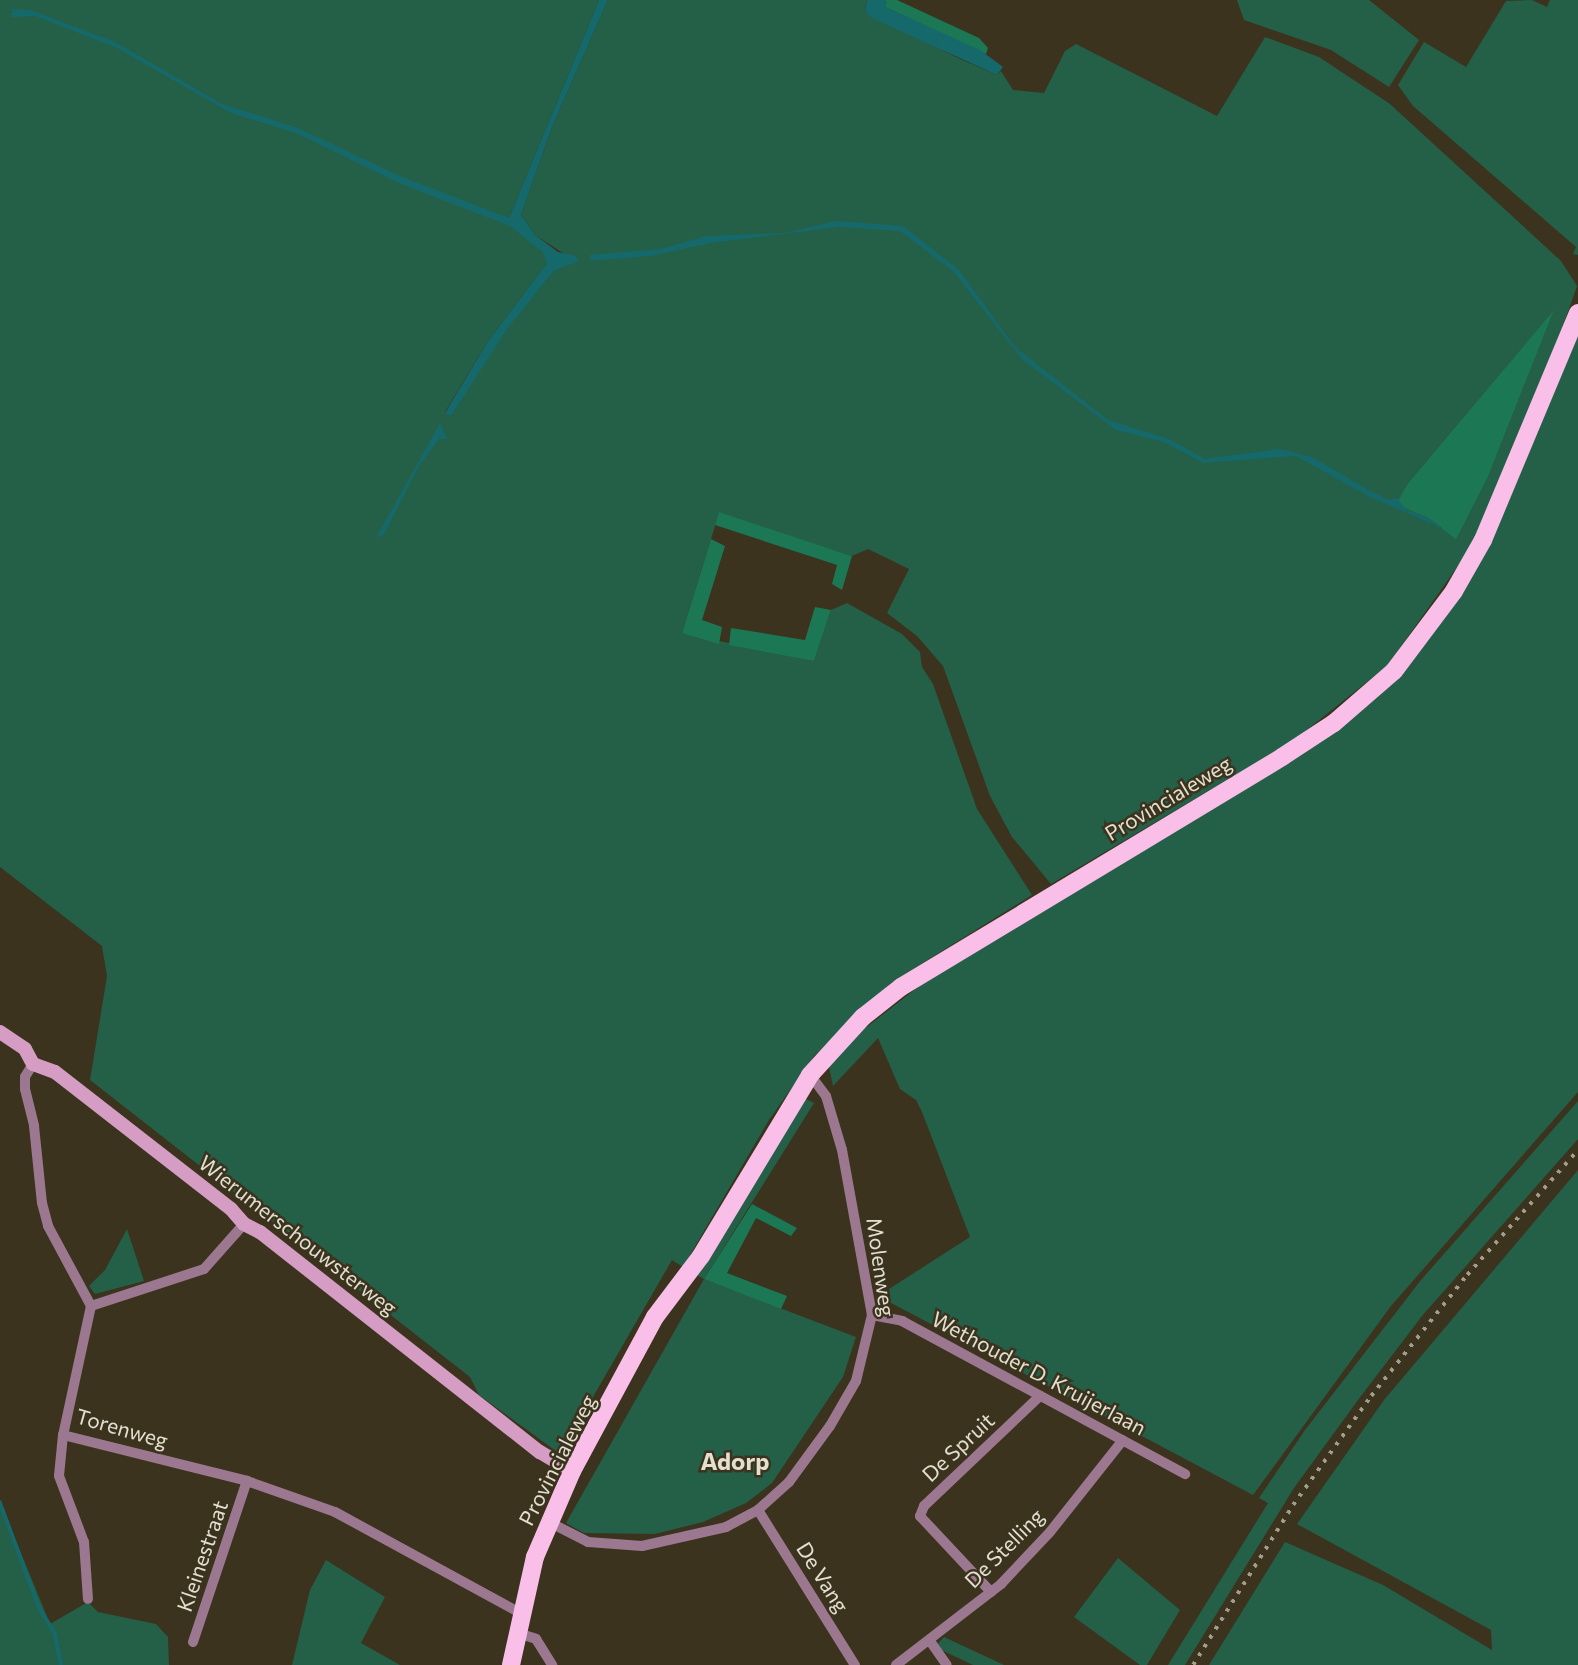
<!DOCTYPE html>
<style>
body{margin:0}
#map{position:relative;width:1578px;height:1665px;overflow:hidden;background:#3b331d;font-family:Commissioner,sans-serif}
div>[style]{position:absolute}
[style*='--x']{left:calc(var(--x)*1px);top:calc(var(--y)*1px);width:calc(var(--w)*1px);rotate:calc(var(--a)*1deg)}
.green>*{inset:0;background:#245f47}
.forest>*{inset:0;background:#1c7755}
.water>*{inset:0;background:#16696b}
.stream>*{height:3.5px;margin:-1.75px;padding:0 1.75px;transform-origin:1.75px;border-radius:1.75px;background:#16696b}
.street>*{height:10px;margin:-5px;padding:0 5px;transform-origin:5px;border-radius:5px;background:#9b7890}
.secondary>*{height:14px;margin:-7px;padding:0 7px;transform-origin:7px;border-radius:7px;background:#d59dc4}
.primary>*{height:18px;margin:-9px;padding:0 9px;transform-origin:9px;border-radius:9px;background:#fabfe8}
.rail>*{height:3.5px;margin-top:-1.75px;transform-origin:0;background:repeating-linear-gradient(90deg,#a39d8c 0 3.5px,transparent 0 10.5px)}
span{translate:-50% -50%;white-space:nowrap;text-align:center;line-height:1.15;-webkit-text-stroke:5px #3b331d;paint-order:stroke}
.street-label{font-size:21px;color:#e3dfd1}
.quarter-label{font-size:24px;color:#e3dfd1;font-weight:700}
</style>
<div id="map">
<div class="green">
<i style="clip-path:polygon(evenodd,0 0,599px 0,509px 218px,511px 226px,547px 256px,547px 263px,488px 341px,445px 412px,451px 416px,493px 345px,554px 271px,577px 262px,535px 235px,521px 215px,552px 127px,608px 0,867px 0,865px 11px,958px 58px,997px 75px,1001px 71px,1013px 90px,1044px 93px,1065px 51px,1076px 44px,1217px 116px,1265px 37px,1319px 57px,1390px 104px,1561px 261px,1577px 286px,1544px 380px,1475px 542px,1387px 666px,1294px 740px,1051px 884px,1012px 837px,990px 796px,943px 666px,917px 636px,887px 613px,909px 569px,868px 549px,852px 556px,719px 513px,682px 633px,814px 661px,831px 610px,847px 603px,902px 634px,920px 652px,922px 667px,933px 684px,977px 809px,1032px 895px,892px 982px,814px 1056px,769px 1120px,683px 1267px,672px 1260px,560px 1454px,479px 1395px,470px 1377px,90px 1080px,107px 976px,102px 946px,0 867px,0 0,1553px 312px,1488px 477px,1456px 540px,1430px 519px,1397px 503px,1408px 483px,1553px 312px)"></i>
<i style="clip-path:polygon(1237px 0,1369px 0,1419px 40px,1389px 87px,1331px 50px,1244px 20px)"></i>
<i style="clip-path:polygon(1532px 0,1547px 7px,1550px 0,1578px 0,1578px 255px,1573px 254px,1576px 247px,1413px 106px,1398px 85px,1424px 42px,1466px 67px,1506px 1px)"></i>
<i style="clip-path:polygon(1578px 332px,1578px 1092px,1391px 1306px,1253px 1495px,878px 1296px,970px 1237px,922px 1112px,916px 1100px,900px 1089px,878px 1038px,833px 1086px,829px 1067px,854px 1037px,927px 980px,1334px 730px,1394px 682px,1452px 607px,1528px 454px)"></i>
<i style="clip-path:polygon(802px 1097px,814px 1103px,704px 1279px,856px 1337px,843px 1377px,772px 1483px,746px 1503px,703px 1522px,655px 1534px,584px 1533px,566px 1523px,704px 1279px,697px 1275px)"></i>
<i style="clip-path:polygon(1578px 1101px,1578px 1139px,1422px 1316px,1358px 1400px,1294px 1488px,1185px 1665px,1168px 1665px,1268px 1503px,1259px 1498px,1305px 1430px,1421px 1280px)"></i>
<i style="clip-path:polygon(1578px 1170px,1578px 1665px,1209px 1665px,1285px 1542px,1383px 1585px,1492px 1650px,1491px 1630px,1297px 1524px,1384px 1400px)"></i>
<i style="clip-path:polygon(127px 1229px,144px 1281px,95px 1294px,89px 1286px,105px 1270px)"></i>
<i style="clip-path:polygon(0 1502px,50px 1624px,88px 1602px,98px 1612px,156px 1624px,168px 1637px,169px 1665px,0 1665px)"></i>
<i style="clip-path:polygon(1118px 1558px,1180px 1610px,1147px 1665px,1140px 1665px,1074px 1617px)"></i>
<i style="clip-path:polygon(326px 1560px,385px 1597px,361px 1643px,400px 1665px,292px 1665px,310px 1590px)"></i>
<i style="clip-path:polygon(944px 1637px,1004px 1665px,973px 1665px,935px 1647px)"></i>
</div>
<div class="forest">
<i style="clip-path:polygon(886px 0,897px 0,979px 38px,988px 48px,986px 54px,885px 7px)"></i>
<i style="clip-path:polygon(1554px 310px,1488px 477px,1456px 540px,1430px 519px,1396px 504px,1408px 483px)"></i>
<i style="clip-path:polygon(719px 512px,852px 556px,842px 590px,832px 584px,837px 565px,715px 525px)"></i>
<i style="clip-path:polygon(711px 539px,725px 546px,702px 620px,722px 627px,719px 644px,682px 633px)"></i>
<i style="clip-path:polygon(815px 607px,831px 610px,814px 661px,729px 645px,731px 628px,805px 640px)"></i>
<i style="clip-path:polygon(752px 1204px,797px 1228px,791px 1236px,756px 1218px,727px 1273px,787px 1296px,781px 1309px,704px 1279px)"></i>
</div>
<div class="water">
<i style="clip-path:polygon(599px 0,608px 0,552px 127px,521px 215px,535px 235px,558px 252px,576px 256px,578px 262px,554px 271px,507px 329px,451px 416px,445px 413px,488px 341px,547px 263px,543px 253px,510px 226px,401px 184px,296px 133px,231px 113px,117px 48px,35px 16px,11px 17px,13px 11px,9px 9px,30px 10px,115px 42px,222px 104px,298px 128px,400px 176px,509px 218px)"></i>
<i style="clip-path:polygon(867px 0,886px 0,885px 7px,980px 50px,1003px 67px,997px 75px,872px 18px,865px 11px)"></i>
<i style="clip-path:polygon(836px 221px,903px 226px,959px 270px,1015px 347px,1108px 420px,1169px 439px,1205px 459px,1280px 449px,1312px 457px,1368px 490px,1389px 500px,1397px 498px,1407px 510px,1430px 519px,1453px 539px,1435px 525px,1370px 497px,1296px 456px,1203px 463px,1164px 442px,1116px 430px,1022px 359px,954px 272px,900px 231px,839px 227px,710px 243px,650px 256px,591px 261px,589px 255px,661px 249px,706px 236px,784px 233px)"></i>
<i style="clip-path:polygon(440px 423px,447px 439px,439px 439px,419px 466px,384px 534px,376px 538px)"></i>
</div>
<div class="stream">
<i style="--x:0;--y:1502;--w:114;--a:69.5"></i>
<i style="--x:40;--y:1609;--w:28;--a:58"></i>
<i style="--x:55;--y:1633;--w:33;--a:79"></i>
</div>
<div class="street">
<i style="--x:33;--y:1064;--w:15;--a:122"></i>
<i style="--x:25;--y:1077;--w:12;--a:90"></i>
<i style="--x:25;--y:1089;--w:38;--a:76"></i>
<i style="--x:34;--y:1126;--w:77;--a:84.1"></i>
<i style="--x:42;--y:1203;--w:24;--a:75"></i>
<i style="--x:48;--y:1226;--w:91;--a:61.7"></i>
<i style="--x:91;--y:1306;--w:132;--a:102.2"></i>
<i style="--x:63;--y:1435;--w:190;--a:14"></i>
<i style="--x:247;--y:1481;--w:93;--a:19.4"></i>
<i style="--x:335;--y:1512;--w:213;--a:28.6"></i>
<i style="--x:91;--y:1306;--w:119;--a:-18.1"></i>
<i style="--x:204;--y:1269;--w:60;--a:-48.4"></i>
<i style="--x:872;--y:1315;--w:31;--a:11"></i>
<i style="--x:902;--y:1321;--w:322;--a:28.4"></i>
<i style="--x:63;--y:1435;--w:41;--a:95.6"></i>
<i style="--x:59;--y:1476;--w:71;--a:69.3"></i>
<i style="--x:84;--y:1542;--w:57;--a:86"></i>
<i style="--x:758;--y:1510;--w:183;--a:58"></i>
<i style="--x:549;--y:1522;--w:44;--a:27.1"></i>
<i style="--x:588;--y:1542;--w:54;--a:4.2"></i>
<i style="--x:642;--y:1546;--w:86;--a:-12.7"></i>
<i style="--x:726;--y:1527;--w:36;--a:-28"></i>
<i style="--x:758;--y:1510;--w:42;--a:-42.1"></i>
<i style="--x:789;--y:1482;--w:69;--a:-53.8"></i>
<i style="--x:830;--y:1426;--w:52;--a:-60"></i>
<i style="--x:856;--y:1381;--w:68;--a:-76.4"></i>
<i style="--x:872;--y:1315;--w:168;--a:-100.3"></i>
<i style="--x:842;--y:1150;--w:56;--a:-106.5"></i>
<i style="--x:826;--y:1096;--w:26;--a:-127"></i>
<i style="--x:991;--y:1592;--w:104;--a:-133.1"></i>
<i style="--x:920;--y:1516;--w:11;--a:-68"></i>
<i style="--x:924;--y:1506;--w:160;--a:-43.5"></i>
<i style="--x:518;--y:1633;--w:19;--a:18"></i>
<i style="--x:536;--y:1639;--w:31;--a:58"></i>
<i style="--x:930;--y:1641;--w:29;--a:55"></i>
<i style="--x:193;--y:1642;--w:170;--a:-71.5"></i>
<i style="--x:896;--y:1665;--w:133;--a:-37.6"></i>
<i style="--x:1001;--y:1584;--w:71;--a:-46.7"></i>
<i style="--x:1050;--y:1532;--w:117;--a:-51.6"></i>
</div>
<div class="secondary">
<i style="--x:0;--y:1032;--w:30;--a:34"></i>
<i style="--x:25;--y:1049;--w:17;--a:62"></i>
<i style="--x:33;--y:1064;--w:23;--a:20"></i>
<i style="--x:55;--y:1072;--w:223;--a:37.9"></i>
<i style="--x:231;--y:1209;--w:20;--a:49"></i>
<i style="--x:244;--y:1224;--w:18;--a:27"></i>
<i style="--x:260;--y:1232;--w:356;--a:38.2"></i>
<i style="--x:540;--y:1452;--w:37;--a:31"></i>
</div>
<div class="primary">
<i style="--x:511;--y:1665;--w:111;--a:-77.5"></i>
<i style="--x:535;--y:1557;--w:94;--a:-66.7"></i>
<i style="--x:572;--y:1471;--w:175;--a:-61.7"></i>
<i style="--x:655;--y:1317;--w:76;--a:-53"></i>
<i style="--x:701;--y:1256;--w:211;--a:-58.9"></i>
<i style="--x:810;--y:1075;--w:79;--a:-47.6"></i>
<i style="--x:863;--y:1017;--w:48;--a:-38.3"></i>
<i style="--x:901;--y:987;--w:445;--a:-31.1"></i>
<i style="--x:1282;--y:757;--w:62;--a:-33.2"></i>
<i style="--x:1334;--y:723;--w:79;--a:-40.9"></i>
<i style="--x:1394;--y:671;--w:100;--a:-53.1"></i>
<i style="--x:1454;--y:591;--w:59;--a:-60.4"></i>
<i style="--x:1483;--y:540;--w:246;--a:-67.3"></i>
</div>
<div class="rail">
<i style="--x:1193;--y:1665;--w:189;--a:-58"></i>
<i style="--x:1293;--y:1505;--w:134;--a:-54.4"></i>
<i style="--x:1371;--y:1396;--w:154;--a:-51.6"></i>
<i style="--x:1467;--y:1275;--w:167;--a:-48.4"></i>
</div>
<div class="street-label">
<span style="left:1168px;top:798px;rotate:-31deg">Provincialeweg</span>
<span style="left:298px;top:1235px;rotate:38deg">Wierumerschouwsterweg</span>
<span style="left:881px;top:1267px;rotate:82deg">Molenweg</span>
<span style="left:1039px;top:1373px;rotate:28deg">Wethouder D. Kruijerlaan</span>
<span style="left:122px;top:1428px;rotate:16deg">Torenweg</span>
<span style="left:958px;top:1447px;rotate:-43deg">De Spruit</span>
<span style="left:557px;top:1460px;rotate:-63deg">Provincialeweg</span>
<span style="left:1004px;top:1548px;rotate:-45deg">De Stelling</span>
<span style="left:202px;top:1556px;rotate:-71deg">Kleinestraat</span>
<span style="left:823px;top:1577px;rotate:58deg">De Vang</span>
</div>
<div class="quarter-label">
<span style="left:735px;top:1461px">Adorp</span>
</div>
</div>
